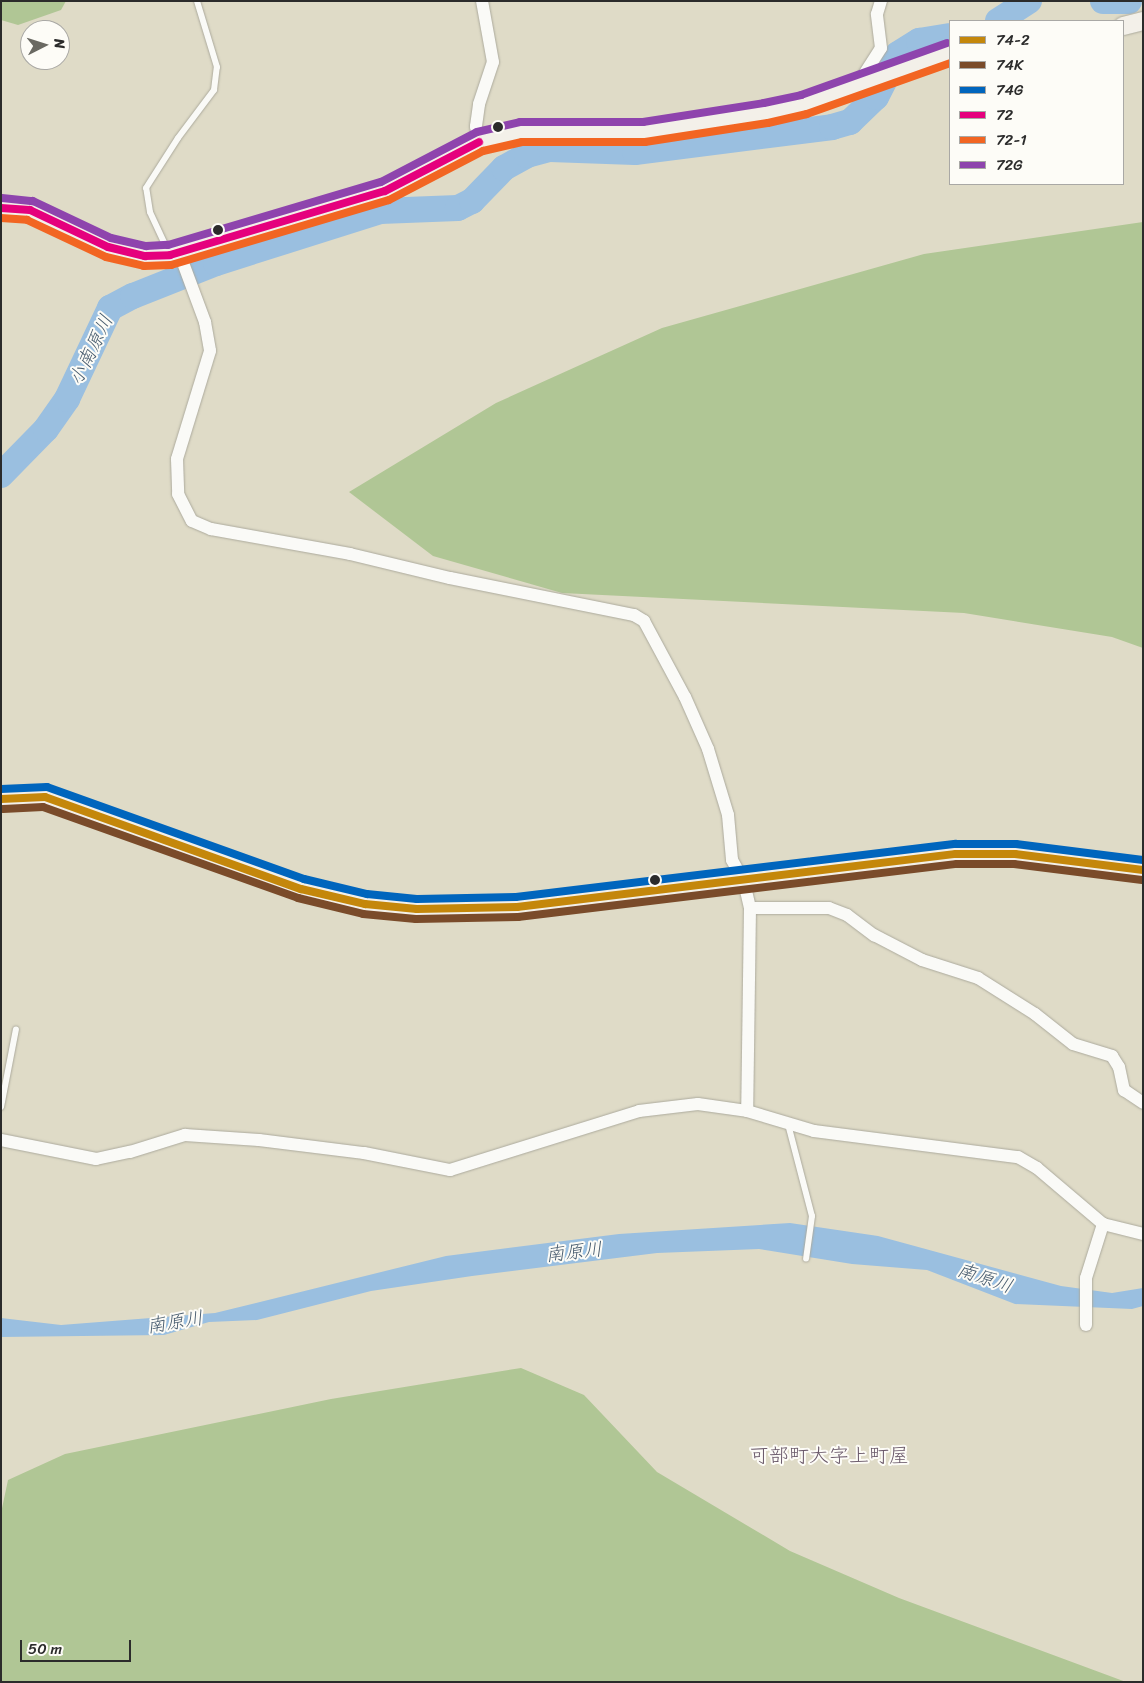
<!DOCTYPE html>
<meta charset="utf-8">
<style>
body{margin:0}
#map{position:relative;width:1144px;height:1683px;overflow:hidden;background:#dfdbc7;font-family:Sriracha,"Klee One",sans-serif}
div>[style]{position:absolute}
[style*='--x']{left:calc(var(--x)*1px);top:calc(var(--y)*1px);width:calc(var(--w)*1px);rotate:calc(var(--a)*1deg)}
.forest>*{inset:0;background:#b0c695}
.water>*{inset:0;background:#9abfe0}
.river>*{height:26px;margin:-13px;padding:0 13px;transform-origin:13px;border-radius:13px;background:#9abfe0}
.roads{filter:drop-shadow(0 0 1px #acaa9d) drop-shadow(0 0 1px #acaa9d)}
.lane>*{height:6px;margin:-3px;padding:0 3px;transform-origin:3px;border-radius:3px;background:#fafaf7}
.street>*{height:12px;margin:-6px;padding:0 6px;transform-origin:6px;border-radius:6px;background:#fafaf7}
.secondary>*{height:18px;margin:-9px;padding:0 9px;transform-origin:9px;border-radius:9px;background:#f3f0e9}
.bus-1>*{height:8px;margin:-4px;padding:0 4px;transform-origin:4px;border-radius:4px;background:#c4870b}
.bus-2>*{height:8px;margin:-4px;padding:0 4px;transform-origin:4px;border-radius:4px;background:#7a4b2a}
.bus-3>*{height:8px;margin:-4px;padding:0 4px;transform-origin:4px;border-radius:4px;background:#0065bd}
.bus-4>*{height:8px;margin:-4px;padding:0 4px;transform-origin:4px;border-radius:4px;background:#e5007d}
.bus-5>*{height:8px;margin:-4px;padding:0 4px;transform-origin:4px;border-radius:4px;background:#f26522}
.bus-6>*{height:8px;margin:-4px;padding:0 4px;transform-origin:4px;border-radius:4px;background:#8e44ad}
.dots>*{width:14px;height:14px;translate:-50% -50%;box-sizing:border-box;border:2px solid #fdfcf7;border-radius:50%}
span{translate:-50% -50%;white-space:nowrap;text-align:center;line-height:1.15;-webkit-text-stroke:4px #fdfcf7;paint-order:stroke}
.water-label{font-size:19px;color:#475b6e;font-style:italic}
.quarter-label{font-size:20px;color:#6a596a}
.frame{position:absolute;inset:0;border:2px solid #2b2b2b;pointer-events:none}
.legend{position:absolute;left:949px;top:20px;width:175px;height:165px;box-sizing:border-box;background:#fdfcf7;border:1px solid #a9a8a5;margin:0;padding:6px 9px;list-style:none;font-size:15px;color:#2b2b2b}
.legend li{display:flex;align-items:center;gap:10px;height:25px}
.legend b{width:25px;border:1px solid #a9a8a5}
.north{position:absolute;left:20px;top:20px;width:50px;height:50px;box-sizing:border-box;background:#fdfcf7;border:1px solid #a9a8a5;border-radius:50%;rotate:85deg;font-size:14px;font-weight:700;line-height:20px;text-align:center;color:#2b2b2b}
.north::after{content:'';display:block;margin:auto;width:18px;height:22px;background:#6a6962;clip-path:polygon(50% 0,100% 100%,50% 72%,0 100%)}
.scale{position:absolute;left:20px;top:1640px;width:111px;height:22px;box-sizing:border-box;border:2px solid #2b2b2b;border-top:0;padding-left:6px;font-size:15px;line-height:18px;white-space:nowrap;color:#2b2b2b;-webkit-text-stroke:4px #fdfcf7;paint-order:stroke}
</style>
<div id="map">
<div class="forest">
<i style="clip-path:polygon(1px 1px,66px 1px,61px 10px,18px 25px,1px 20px)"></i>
<i style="clip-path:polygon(1143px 222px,1143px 648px,1112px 637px,964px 613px,562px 593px,433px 556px,349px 492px,496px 403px,662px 328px,924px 254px)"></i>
<i style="clip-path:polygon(521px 1368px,584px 1395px,657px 1472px,790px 1551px,899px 1598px,1126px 1682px,1px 1682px,1px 1513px,8px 1480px,65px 1454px,331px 1399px)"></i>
</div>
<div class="water">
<i style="clip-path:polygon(790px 1223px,878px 1236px,1061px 1286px,1112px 1293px,1143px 1288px,1143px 1306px,1132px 1309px,1015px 1304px,927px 1270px,852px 1264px,759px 1249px,657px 1253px,472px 1276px,371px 1291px,257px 1320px,209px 1322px,164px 1335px,1px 1337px,1px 1318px,61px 1325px,215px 1313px,446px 1256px,619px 1234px)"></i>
</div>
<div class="river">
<i style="--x:1103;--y:1;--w:26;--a:0"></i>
<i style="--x:998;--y:21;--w:37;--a:-33"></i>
<i style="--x:1;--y:475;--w:64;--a:-45.6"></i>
<i style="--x:46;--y:429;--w:37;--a:-55"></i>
<i style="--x:67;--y:399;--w:101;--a:-64.7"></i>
<i style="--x:110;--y:308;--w:26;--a:-28"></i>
<i style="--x:133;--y:296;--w:89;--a:-21.7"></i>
<i style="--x:216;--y:263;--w:172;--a:-17.6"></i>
<i style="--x:380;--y:211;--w:78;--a:-2.2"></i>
<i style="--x:458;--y:208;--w:16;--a:-27"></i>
<i style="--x:472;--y:201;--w:46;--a:-45.9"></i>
<i style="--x:504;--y:168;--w:26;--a:-29"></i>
<i style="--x:527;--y:155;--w:24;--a:-15"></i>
<i style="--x:550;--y:149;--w:85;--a:2"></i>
<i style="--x:635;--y:152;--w:199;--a:-7.2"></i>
<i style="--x:832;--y:127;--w:19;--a:-16"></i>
<i style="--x:850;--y:122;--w:36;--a:-44"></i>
<i style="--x:876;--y:97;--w:48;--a:-62.9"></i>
<i style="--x:898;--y:54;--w:25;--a:-32"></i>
<i style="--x:919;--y:41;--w:31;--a:-9"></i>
</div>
<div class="roads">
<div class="lane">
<i style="--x:169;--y:253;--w:45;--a:-114.9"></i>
<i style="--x:150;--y:212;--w:24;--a:-99"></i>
<i style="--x:146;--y:188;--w:59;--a:-57.4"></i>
<i style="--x:178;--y:138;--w:60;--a:-53.1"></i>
<i style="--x:214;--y:90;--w:23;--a:-83"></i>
<i style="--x:217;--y:67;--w:69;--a:-106.9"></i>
<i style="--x:1;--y:1107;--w:79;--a:-79.1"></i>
<i style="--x:788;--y:1124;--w:95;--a:75.4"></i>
<i style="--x:812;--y:1216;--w:43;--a:97.9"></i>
</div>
<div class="street">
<i style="--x:856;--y:87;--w:46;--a:-57.3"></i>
<i style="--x:881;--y:48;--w:34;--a:-97"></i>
<i style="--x:877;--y:14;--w:14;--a:-73"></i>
<i style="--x:479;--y:142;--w:16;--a:-101"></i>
<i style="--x:476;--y:126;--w:22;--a:-82"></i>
<i style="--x:479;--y:104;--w:44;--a:-71.6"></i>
<i style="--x:493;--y:62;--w:62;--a:-100.2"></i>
<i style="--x:179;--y:252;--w:75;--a:69.6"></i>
<i style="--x:205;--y:322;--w:29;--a:80"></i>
<i style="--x:210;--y:351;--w:113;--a:107"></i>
<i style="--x:177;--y:459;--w:35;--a:88"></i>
<i style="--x:178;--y:494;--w:30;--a:63"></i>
<i style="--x:192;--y:521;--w:21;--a:23"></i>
<i style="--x:211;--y:529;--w:141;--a:10.2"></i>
<i style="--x:350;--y:554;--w:103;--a:13.5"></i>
<i style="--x:450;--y:578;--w:188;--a:11.4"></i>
<i style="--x:634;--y:615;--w:12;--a:31"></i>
<i style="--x:644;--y:621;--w:86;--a:61.7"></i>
<i style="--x:685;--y:697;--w:57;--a:66.1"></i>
<i style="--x:708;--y:749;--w:69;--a:73.1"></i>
<i style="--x:728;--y:815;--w:45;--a:84.9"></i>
<i style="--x:732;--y:860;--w:25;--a:61"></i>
<i style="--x:744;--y:882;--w:27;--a:77"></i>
<i style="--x:750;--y:908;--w:203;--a:90.8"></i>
<i style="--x:750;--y:908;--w:79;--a:0"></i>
<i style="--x:829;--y:908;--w:19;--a:21"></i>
<i style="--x:847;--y:915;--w:34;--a:37"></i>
<i style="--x:874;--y:935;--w:54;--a:27.5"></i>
<i style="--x:922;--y:960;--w:59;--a:17.8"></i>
<i style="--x:978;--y:978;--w:67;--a:32.3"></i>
<i style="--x:1035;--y:1014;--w:48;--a:38.3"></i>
<i style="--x:1073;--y:1044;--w:41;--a:17.1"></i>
<i style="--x:1112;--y:1056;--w:13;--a:58"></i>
<i style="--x:1119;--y:1067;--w:24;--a:78"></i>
<i style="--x:1124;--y:1090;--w:23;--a:34"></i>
<i style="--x:1;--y:1140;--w:97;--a:11.3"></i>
<i style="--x:96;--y:1159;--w:35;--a:-12"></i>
<i style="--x:130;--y:1152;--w:58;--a:-17.2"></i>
<i style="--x:185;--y:1135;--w:74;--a:3.9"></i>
<i style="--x:259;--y:1140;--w:106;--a:7.1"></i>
<i style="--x:364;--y:1153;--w:88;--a:11.2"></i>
<i style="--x:450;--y:1170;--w:198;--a:-17.3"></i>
<i style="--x:639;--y:1111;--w:59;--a:-6.8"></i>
<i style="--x:698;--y:1104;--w:49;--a:8.1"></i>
<i style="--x:747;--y:1111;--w:70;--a:16.6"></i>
<i style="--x:814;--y:1131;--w:206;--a:7.3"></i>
<i style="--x:1018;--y:1157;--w:22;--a:30"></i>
<i style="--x:1037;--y:1168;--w:87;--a:40.3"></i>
<i style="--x:1103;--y:1224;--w:41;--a:14"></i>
<i style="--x:1086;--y:1325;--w:47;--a:-90"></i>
<i style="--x:1086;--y:1278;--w:57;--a:-72.5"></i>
</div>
<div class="secondary">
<i style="--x:1123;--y:26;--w:21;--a:-14"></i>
<i style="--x:1;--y:208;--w:29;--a:4"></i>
<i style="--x:30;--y:210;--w:86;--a:25.4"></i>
<i style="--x:108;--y:247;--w:38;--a:14"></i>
<i style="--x:145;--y:256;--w:25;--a:-2"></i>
<i style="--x:170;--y:255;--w:224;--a:-16.6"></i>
<i style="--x:385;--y:191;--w:106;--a:-27.5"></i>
<i style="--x:479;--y:142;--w:43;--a:-13.4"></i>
<i style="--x:521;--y:132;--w:123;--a:0"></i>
<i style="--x:644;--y:132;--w:123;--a:-8.9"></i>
<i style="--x:766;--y:113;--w:39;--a:-12"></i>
<i style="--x:804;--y:105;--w:155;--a:-20"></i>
<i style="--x:1;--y:799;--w:14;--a:-12"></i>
<i style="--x:15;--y:796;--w:30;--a:2"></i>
<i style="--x:45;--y:797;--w:272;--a:19.8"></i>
<i style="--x:301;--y:889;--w:66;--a:13.2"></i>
<i style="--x:365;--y:904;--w:52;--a:5.5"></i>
<i style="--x:417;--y:909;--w:100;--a:-1.1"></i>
<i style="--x:517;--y:907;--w:442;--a:-6.9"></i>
<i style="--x:956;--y:854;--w:59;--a:0"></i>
<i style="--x:1015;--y:854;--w:129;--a:7.1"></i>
</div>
</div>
<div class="bus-1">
<i style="--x:1;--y:799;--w:44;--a:-2.6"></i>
<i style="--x:45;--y:797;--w:272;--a:19.8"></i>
<i style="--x:301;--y:889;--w:66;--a:13.2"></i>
<i style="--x:365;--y:904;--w:52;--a:5.5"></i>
<i style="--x:417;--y:909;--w:100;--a:-1.1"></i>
<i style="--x:517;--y:907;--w:442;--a:-6.9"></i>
<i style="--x:956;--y:854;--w:59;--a:0"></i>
<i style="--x:1015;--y:854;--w:129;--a:7.1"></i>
</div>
<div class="bus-2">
<i style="--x:3;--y:809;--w:40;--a:-2.9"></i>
<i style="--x:43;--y:807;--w:271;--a:19.6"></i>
<i style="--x:298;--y:898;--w:67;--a:13.8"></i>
<i style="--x:363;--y:914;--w:53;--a:5.4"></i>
<i style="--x:416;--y:919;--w:102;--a:-1.1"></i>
<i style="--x:518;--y:917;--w:442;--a:-6.9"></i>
<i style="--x:957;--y:864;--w:57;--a:0"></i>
<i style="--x:1014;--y:864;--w:129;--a:7.1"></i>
</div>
<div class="bus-3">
<i style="--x:1;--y:789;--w:46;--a:-2.5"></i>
<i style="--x:47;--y:787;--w:273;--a:19.7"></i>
<i style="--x:304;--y:879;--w:65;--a:13.4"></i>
<i style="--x:367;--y:894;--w:50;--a:5.7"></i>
<i style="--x:417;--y:899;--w:99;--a:-1.2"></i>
<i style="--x:516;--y:897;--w:443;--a:-6.9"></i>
<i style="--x:956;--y:844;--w:60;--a:0"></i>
<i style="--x:1016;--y:844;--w:128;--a:7.2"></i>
</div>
<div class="bus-4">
<i style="--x:1;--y:208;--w:29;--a:4"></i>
<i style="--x:30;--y:210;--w:86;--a:25.4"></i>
<i style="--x:108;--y:247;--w:38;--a:14"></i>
<i style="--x:145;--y:256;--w:25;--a:-2"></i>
<i style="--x:170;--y:255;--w:224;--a:-16.6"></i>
<i style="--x:385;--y:191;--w:106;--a:-27.5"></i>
</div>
<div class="bus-5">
<i style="--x:1;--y:218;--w:26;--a:4"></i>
<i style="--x:27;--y:220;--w:87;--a:25.1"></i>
<i style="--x:106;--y:257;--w:39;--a:13"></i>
<i style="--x:144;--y:266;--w:27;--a:-2"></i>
<i style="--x:171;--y:265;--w:227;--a:-16.6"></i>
<i style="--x:389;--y:200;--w:106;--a:-27.5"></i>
<i style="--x:483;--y:151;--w:40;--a:-13"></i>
<i style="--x:522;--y:142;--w:123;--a:0"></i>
<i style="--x:645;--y:142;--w:124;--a:-8.8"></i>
<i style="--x:768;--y:123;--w:40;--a:-13"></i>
<i style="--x:807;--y:114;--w:152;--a:-19.6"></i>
</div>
<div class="bus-6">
<i style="--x:2;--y:198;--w:31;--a:6"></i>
<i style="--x:33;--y:201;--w:86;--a:25.4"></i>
<i style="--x:111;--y:238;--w:36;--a:13"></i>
<i style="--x:146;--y:246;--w:22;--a:-3"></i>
<i style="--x:168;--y:245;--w:222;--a:-16.5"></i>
<i style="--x:381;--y:182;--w:108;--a:-27.5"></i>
<i style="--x:477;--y:132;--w:44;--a:-13.1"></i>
<i style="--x:520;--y:122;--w:123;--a:0"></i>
<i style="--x:643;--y:122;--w:122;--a:-8.9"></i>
<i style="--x:764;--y:103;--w:38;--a:-12"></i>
<i style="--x:801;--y:95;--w:155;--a:-19.6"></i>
</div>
<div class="dots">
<i style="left:498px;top:127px;background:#2b2b2b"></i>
<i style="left:218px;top:230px;background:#2b2b2b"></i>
<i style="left:655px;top:880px;background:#2b2b2b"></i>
</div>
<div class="water-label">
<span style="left:91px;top:350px;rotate:-64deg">小南原川</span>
<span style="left:574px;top:1252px;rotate:-6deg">南原川</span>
<span style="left:985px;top:1278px;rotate:19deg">南原川</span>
<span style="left:175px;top:1322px;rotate:-9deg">南原川</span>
</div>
<div class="quarter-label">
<span style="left:829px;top:1455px">可部町大字上町屋</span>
</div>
<div class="frame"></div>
<ul class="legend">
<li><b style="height:6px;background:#c4870b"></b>74-2</li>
<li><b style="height:6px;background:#7a4b2a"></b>74K</li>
<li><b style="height:6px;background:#0065bd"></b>74G</li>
<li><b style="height:6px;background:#e5007d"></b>72</li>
<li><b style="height:6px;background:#f26522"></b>72-1</li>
<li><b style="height:6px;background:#8e44ad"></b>72G</li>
</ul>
<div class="north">N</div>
<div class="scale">50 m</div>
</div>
